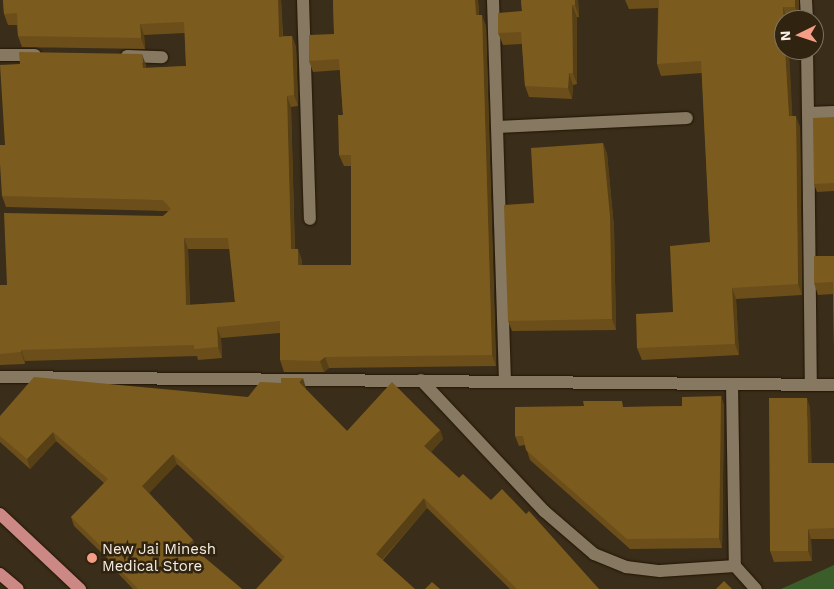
<!DOCTYPE html>
<style>
body{margin:0}
#map{position:relative;width:834px;height:589px;overflow:hidden;background:#3a2d19;font-family:"Work Sans",sans-serif}
div>[style]{position:absolute}
[style*='--x']{left:calc(var(--x)*1px);top:calc(var(--y)*1px);width:calc(var(--w)*1px);rotate:calc(var(--a)*1deg)}
.green>*{inset:0;background:#3a5d29}
.roads{filter:drop-shadow(0 0 1px #211503) drop-shadow(0 0 1px #211503)}
.minor>*{height:12px;margin:-6px;padding:0 6px;transform-origin:6px;border-radius:6px;background:#867861}
.major>*{height:12px;margin:-6px;padding:0 6px;transform-origin:6px;border-radius:6px;background:#cc8884}
.wall>*{inset:0;background:#6b4e1a}
.shaded-wall>*{inset:0;background:#574015}
.building>*{inset:0;background:#7c5b1e}
.dots>*{width:14px;height:14px;translate:-50% -50%;box-sizing:border-box;border:2px solid #30230f;border-radius:50%}
span{translate:-50% -50%;white-space:nowrap;text-align:center;line-height:1.15;-webkit-text-stroke:5px #30230f;paint-order:stroke}
.poi-label{font-size:15px;color:#f6eee2}
.left{translate:0 -50%;text-align:left}
.north{position:absolute;left:774px;top:10px;width:50px;height:50px;box-sizing:border-box;background:#30230f;border:1px solid #7f7463;border-radius:50%;rotate:266deg;font-size:14px;font-weight:700;line-height:20px;text-align:center;color:#f6eee2}
.north::after{content:'';display:block;margin:auto;width:18px;height:22px;background:#f49e87;clip-path:polygon(50% 0,100% 100%,50% 72%,0 100%)}
</style>
<div id="map">
<div class="green">
<i style="clip-path:polygon(834px 565px,834px 589px,781px 589px)"></i>
</div>
<div class="roads">
<div class="minor">
<i style="--x:303;--y:0;--w:219;--a:88.2"></i>
<i style="--x:493;--y:0;--w:380;--a:88.2"></i>
<i style="--x:806;--y:0;--w:20;--a:87"></i>
<i style="--x:807;--y:50;--w:63;--a:89.1"></i>
<i style="--x:808;--y:113;--w:26;--a:-2"></i>
<i style="--x:0;--y:55;--w:35;--a:0"></i>
<i style="--x:127;--y:56;--w:35;--a:2"></i>
<i style="--x:808;--y:113;--w:272;--a:89.4"></i>
<i style="--x:498;--y:127;--w:189;--a:-2.7"></i>
<i style="--x:0;--y:377;--w:834;--a:0.55"></i>
<i style="--x:421;--y:380;--w:180;--a:46.8"></i>
<i style="--x:544;--y:511;--w:66;--a:40.7"></i>
<i style="--x:594;--y:554;--w:35;--a:22"></i>
<i style="--x:626;--y:567;--w:34;--a:7"></i>
<i style="--x:660;--y:571;--w:75;--a:-3.8"></i>
<i style="--x:732;--y:384;--w:182;--a:89.1"></i>
<i style="--x:735;--y:566;--w:31;--a:48"></i>
</div>
<div class="major">
<i style="--x:0;--y:514;--w:110;--a:43.2"></i>
<i style="--x:0;--y:574;--w:23;--a:40"></i>
</div>
</div>
<div class="wall">
<i style="clip-path:polygon(evenodd,3px 0,281px 0,283px 36px,292px 36px,296px 47px,298px 106px,291px 107px,295px 249px,302px 260px,302px 265px,351px 265px,351px 166px,344px 166px,339px 155px,343px 115px,340px 70px,313px 72px,309px 61px,334px 34px,333px 0,478px 0,479px 15px,486px 26px,496px 366px,329px 368px,324px 372px,284px 372px,280px 360px,280px 333px,221px 338px,222px 358px,198px 360px,197px 356px,25px 361px,25px 364px,0 365px,0 285px,7px 285px,163px 216px,168px 212px,167px 211px,6px 207px,2px 196px,5px 145px,146px 65px,146px 68px,186px 66px,185px 33px,144px 35px,145px 49px,22px 47px,18px 36px,17px 25px,8px 25px,4px 14px,3px 0,188px 249px,230px 249px,235px 302px,190px 305px,188px 249px)"></i>
<i style="clip-path:polygon(521px 0,578px 0,579px 17px,577px 17px,577px 84px,573px 85px,572px 99px,529px 97px,525px 86px,522px 44px,503px 45px,498px 33px,522px 11px)"></i>
<i style="clip-path:polygon(625px 0,799px 0,799px 18px,787px 19px,792px 116px,800px 127px,802px 295px,736px 299px,739px 355px,642px 360px,637px 348px,673px 312px,710px 242px,702px 73px,661px 76px,657px 64px,658px 8px,629px 9px)"></i>
<i style="clip-path:polygon(834px 117px,834px 191px,817px 192px,814px 184px)"></i>
<i style="clip-path:polygon(603px 143px,607px 154px,614px 227px,616px 330px,512px 331px,508px 321px,534px 203px)"></i>
<i style="clip-path:polygon(834px 256px,834px 349px,833px 294px,818px 295px,814px 283px)"></i>
<i style="clip-path:polygon(306px 388px,305px 389px,347px 431px,440px 430px,443px 439px,431px 452px,459px 478px,491px 500px,599px 589px,510px 589px,427px 508px,383px 560px,282px 560px,177px 464px,149px 493px,193px 540px,196px 550px,242px 589px,133px 589px,112px 567px,109px 560px,74px 526px,71px 517px,104px 483px,56px 441px,30px 469px,0 442px,0 416px,248px 397px)"></i>
<i style="clip-path:polygon(721px 396px,724px 406px,722px 548px,630px 549px,530px 460px,525px 445px,519px 446px,515px 436px,624px 407px,682px 406px)"></i>
<i style="clip-path:polygon(810px 408px,811px 463px,834px 463px,834px 539px,811px 539px,812px 561px,774px 562px,770px 551px)"></i>
</div>
<div class="shaded-wall">
<i style="clip-path:polygon(278px 0,281px 0,283px 48px,279px 37px)"></i>
<i style="clip-path:polygon(475px 0,478px 0,480px 26px,476px 15px)"></i>
<i style="clip-path:polygon(575px 0,578px 0,579px 17px,575px 5px)"></i>
<i style="clip-path:polygon(795px 0,799px 0,799px 18px,795px 7px)"></i>
<i style="clip-path:polygon(572px 5px,577px 17px,577px 84px,573px 73px)"></i>
<i style="clip-path:polygon(783px 7px,787px 19px,787px 20px,784px 20px)"></i>
<i style="clip-path:polygon(482px 15px,486px 26px,496px 366px,492px 355px)"></i>
<i style="clip-path:polygon(140px 24px,144px 35px,145px 49px,141px 38px)"></i>
<i style="clip-path:polygon(292px 36px,296px 47px,298px 106px,294px 95px)"></i>
<i style="clip-path:polygon(785px 50px,789px 50px,793px 128px,789px 116px)"></i>
<i style="clip-path:polygon(142px 54px,146px 65px,147px 80px,143px 68px)"></i>
<i style="clip-path:polygon(569px 73px,573px 85px,572px 99px,568px 88px)"></i>
<i style="clip-path:polygon(287px 96px,291px 107px,295px 260px,291px 249px)"></i>
<i style="clip-path:polygon(796px 116px,800px 127px,802px 295px,798px 284px)"></i>
<i style="clip-path:polygon(603px 143px,607px 154px,614px 227px,616px 330px,612px 319px)"></i>
<i style="clip-path:polygon(184px 238px,188px 249px,190px 316px,186px 305px)"></i>
<i style="clip-path:polygon(298px 249px,302px 260px,302px 276px,298px 265px)"></i>
<i style="clip-path:polygon(732px 288px,736px 299px,739px 355px,735px 344px)"></i>
<i style="clip-path:polygon(217px 327px,221px 338px,222px 358px,218px 347px)"></i>
<i style="clip-path:polygon(21px 350px,25px 361px,25px 364px,21px 352px)"></i>
<i style="clip-path:polygon(325px 357px,329px 368px,324px 372px,320px 361px)"></i>
<i style="clip-path:polygon(303px 378px,306px 388px,302px 392px,299px 382px)"></i>
<i style="clip-path:polygon(721px 396px,724px 406px,722px 548px,719px 538px)"></i>
<i style="clip-path:polygon(807px 398px,810px 408px,812px 474px,808px 463px)"></i>
<i style="clip-path:polygon(440px 430px,443px 439px,428px 455px,424px 446px)"></i>
<i style="clip-path:polygon(53px 432px,56px 441px,30px 469px,27px 459px)"></i>
<i style="clip-path:polygon(173px 454px,177px 464px,146px 496px,142px 486px)"></i>
<i style="clip-path:polygon(424px 498px,427px 508px,379px 563px,376px 554px)"></i>
<i style="clip-path:polygon(808px 529px,811px 539px,812px 561px,808px 551px)"></i>
<i style="clip-path:polygon(193px 540px,196px 550px,192px 554px,188px 544px)"></i>
</div>
<div class="building">
<i style="clip-path:polygon(evenodd,3px 0,278px 0,279px 37px,292px 36px,294px 95px,287px 96px,291px 249px,298px 249px,298px 265px,351px 265px,351px 155px,339px 155px,338px 115px,343px 115px,339px 59px,309px 61px,309px 35px,334px 34px,333px 0,475px 0,476px 15px,482px 15px,492px 355px,325px 357px,320px 361px,280px 360px,280px 321px,217px 327px,218px 347px,194px 349px,194px 345px,21px 350px,21px 352px,0 354px,0 285px,7px 285px,4px 213px,163px 216px,171px 209px,163px 200px,2px 196px,0 164px,0 145px,5px 145px,0 65px,20px 64px,19px 52px,142px 54px,143px 68px,186px 66px,184px 22px,140px 24px,141px 38px,18px 36px,17px 13px,4px 14px,3px 0,184px 238px,228px 238px,235px 302px,186px 305px,184px 238px)"></i>
<i style="clip-path:polygon(521px 0,575px 0,575px 5px,572px 5px,573px 73px,569px 73px,568px 88px,525px 86px,521px 32px,498px 33px,498px 13px,522px 11px)"></i>
<i style="clip-path:polygon(659px 0,795px 0,795px 7px,783px 7px,784px 50px,785px 50px,789px 116px,796px 116px,798px 284px,732px 288px,735px 344px,637px 348px,636px 314px,673px 312px,670px 246px,710px 242px,701px 61px,657px 64px)"></i>
<i style="clip-path:polygon(834px 117px,834px 183px,814px 184px,813px 118px)"></i>
<i style="clip-path:polygon(603px 143px,610px 216px,612px 319px,508px 321px,504px 205px,534px 203px,531px 148px)"></i>
<i style="clip-path:polygon(814px 256px,834px 256px,834px 348px,833px 282px,814px 283px)"></i>
<i style="clip-path:polygon(34px 377px,248px 397px,260px 382px,281px 383px,281px 378px,303px 378px,299px 382px,347px 431px,392px 382px,440px 430px,424px 446px,459px 478px,463px 474px,491px 500px,502px 489px,526px 514px,529px 511px,599px 589px,517px 589px,424px 498px,376px 554px,415px 589px,256px 589px,285px 557px,173px 454px,142px 486px,193px 540px,188px 544px,242px 589px,138px 589px,108px 557px,110px 555px,71px 517px,108px 479px,53px 432px,27px 459px,0 436px,0 416px)"></i>
<i style="clip-path:polygon(721px 396px,719px 538px,627px 539px,526px 450px,523px 436px,515px 436px,515px 407px,584px 406px,583px 401px,622px 401px,623px 407px,682px 406px,682px 397px)"></i>
<i style="clip-path:polygon(769px 398px,807px 398px,808px 463px,834px 463px,834px 528px,808px 529px,808px 551px,770px 551px)"></i>
<i style="clip-path:polygon(724px 581px,732px 589px,716px 589px)"></i>
<i style="clip-path:polygon(432px 582px,440px 589px,425px 589px)"></i>
</div>
<div class="dots">
<i style="left:92px;top:558px;background:#f49e87"></i>
</div>
<div class="poi-label">
<span class="left" style="left:102px;top:558px">New Jai Minesh<br>Medical Store</span>
</div>
<div class="north">N</div>
</div>
